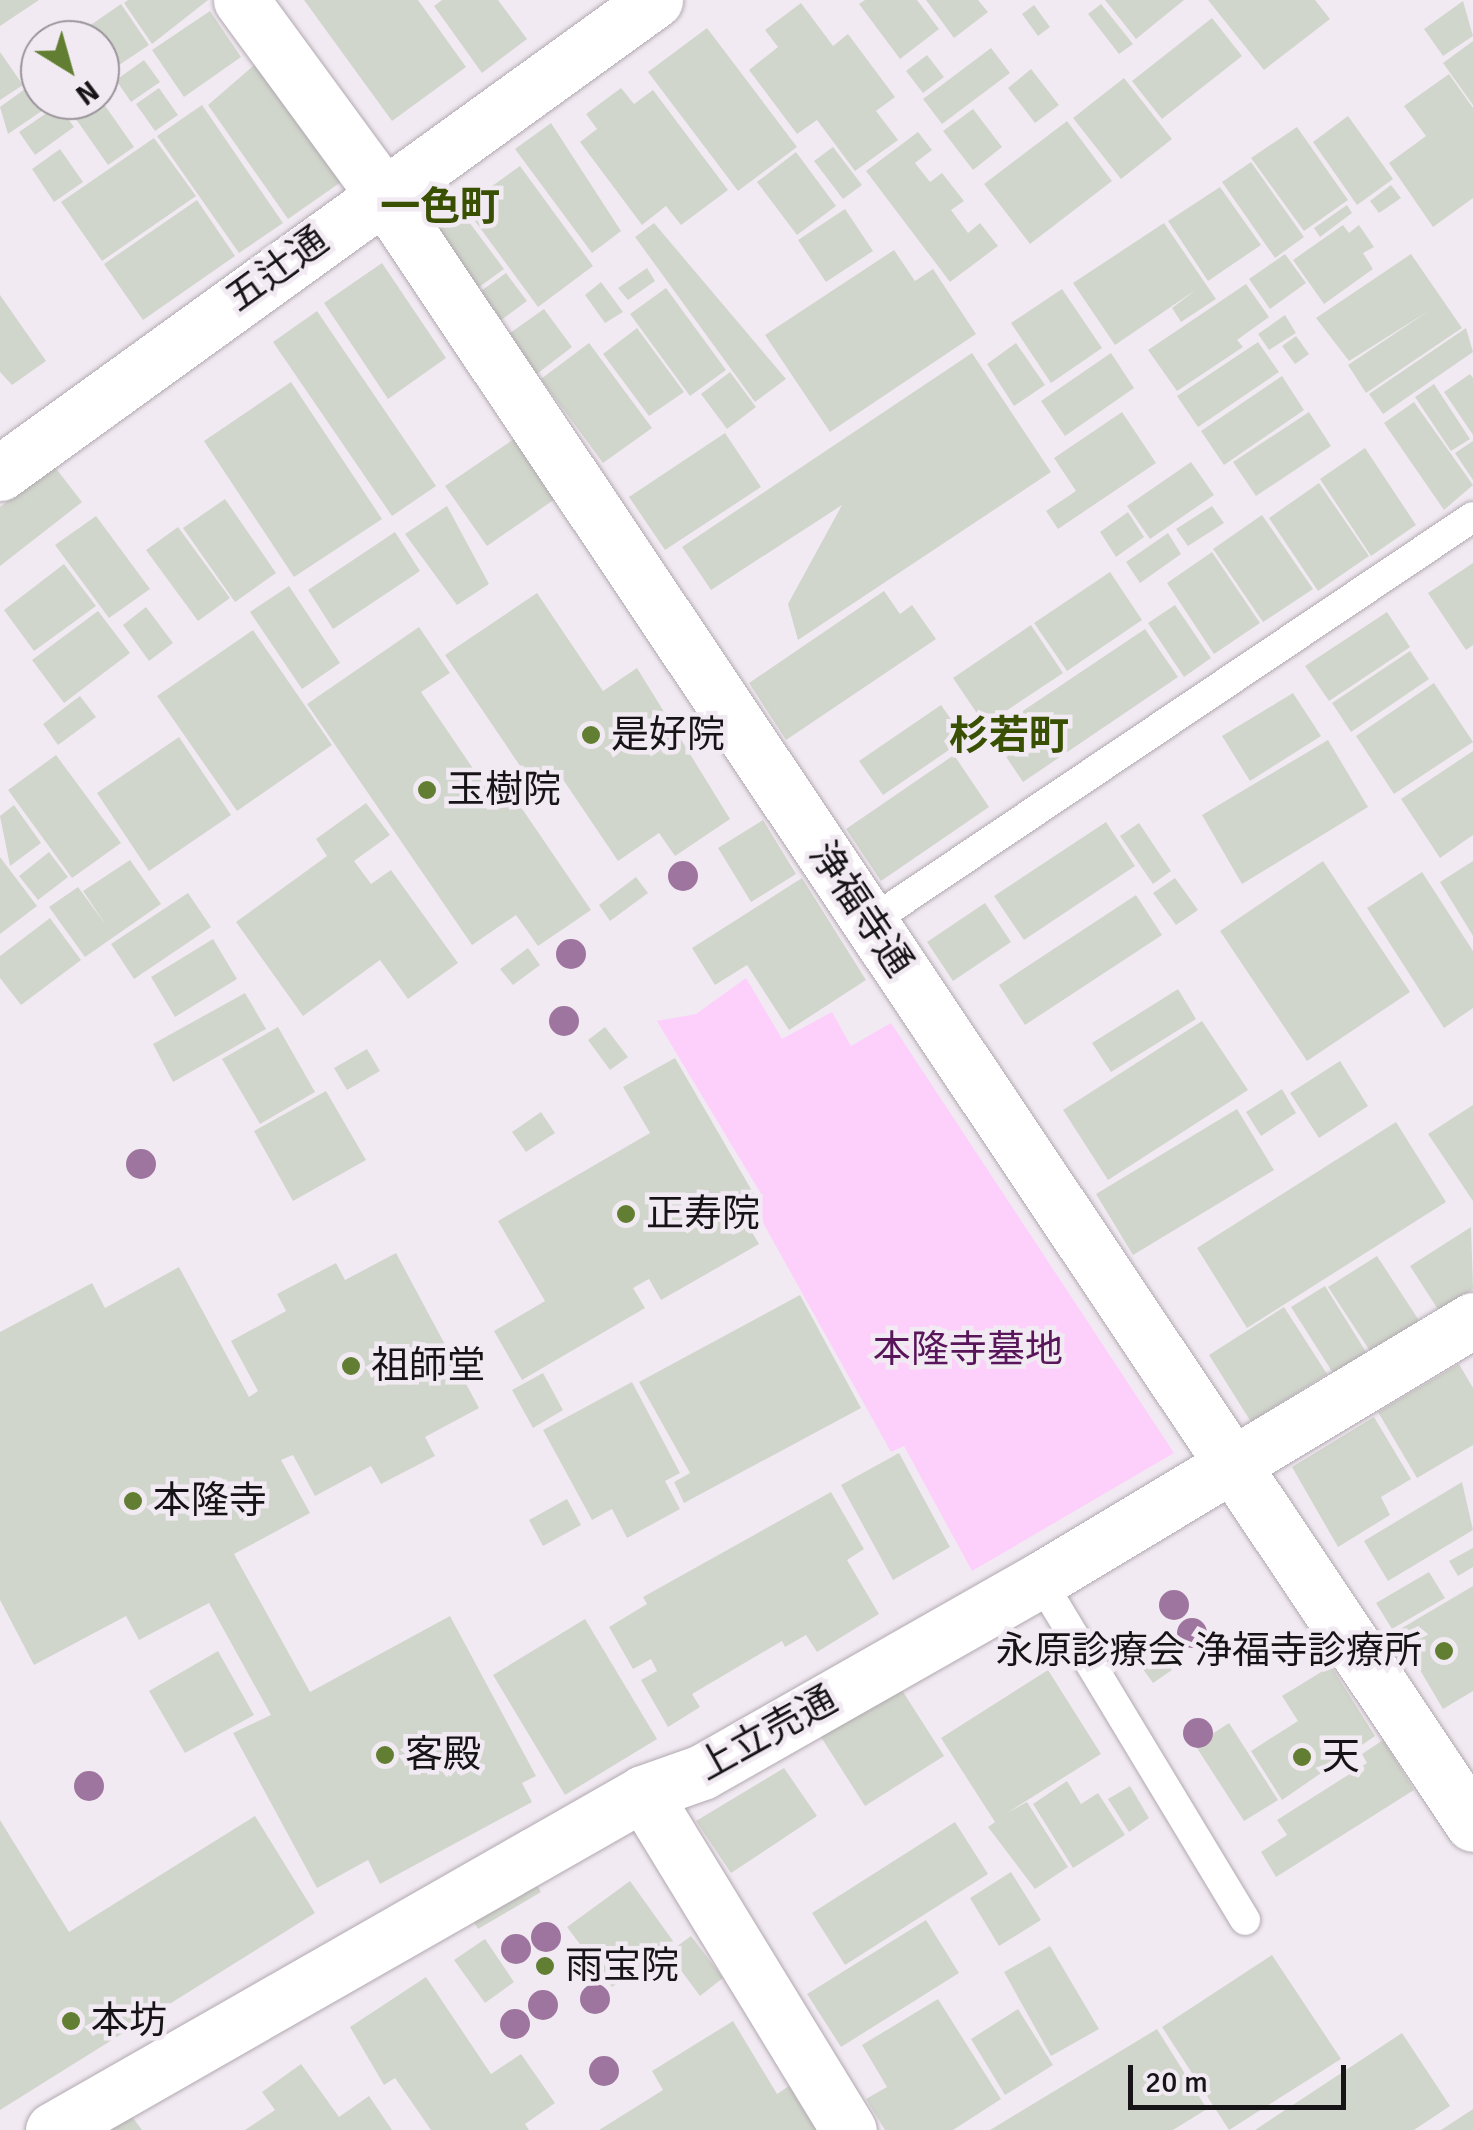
<!DOCTYPE html>
<meta charset="utf-8">
<style>
body{margin:0}
#map{position:relative;width:1473px;height:2130px;overflow:hidden;background:#f2eaf2;font-family:Signika,"Noto Sans JP",sans-serif}
div>[style]{position:absolute}
[style*='--x']{left:calc(var(--x)*1px);top:calc(var(--y)*1px);width:calc(var(--w)*1px);rotate:calc(var(--a)*1deg)}
.green>*{inset:0;background:#fdcffb}
.building>*{inset:0;background:#d1d6cc}
.roads{filter:drop-shadow(0 0 2px #b1a9b0) drop-shadow(0 0 2px #b1a9b0)}
.service>*{height:30px;margin:-15px;padding:0 15px;transform-origin:15px;border-radius:15px;background:#fff}
.minor>*{height:55px;margin:-27.5px;padding:0 27.5px;transform-origin:27.5px;border-radius:27.5px;background:#fff}
.trees>*{width:30px;height:30px;margin:-15px;border-radius:50%;background:#9e759e}
.dots>*{width:28px;height:28px;translate:-50% -50%;box-sizing:border-box;border:5px solid #f2eaf2;border-radius:50%}
span{translate:-50% -50%;white-space:nowrap;text-align:center;line-height:1.15;-webkit-text-stroke:9px #f2eaf2;paint-order:stroke}
.street-label{font-size:38px;color:#161416}
.poi-label{font-size:38px;color:#161416}
.left{translate:0 -50%;text-align:left}
.right{translate:-100% -50%;text-align:right}
.park-label{font-size:38px;color:#591559}
.neighbourhood-label{font-size:40px;color:#395003;font-weight:700}
.north{position:absolute;left:20px;top:20px;width:100px;height:100px;box-sizing:border-box;background:#f2eaf2;border:2px solid #9a949a;border-radius:50%;rotate:143deg;font-size:28px;font-weight:700;line-height:40px;text-align:center;color:#161416}
.north::after{content:'';display:block;margin:auto;width:35px;height:45px;background:#627e32;clip-path:polygon(50% 0,100% 100%,50% 72%,0 100%)}
.scale{position:absolute;left:1128px;top:2065px;width:218px;height:45px;box-sizing:border-box;border:5px solid #161416;border-top:0;padding-left:12px;font-size:30px;line-height:35px;white-space:nowrap;color:#161416;-webkit-text-stroke:8px #f2eaf2;paint-order:stroke}
</style>
<div id="map">
<div class="green">
<i style="clip-path:polygon(746px 978px,782px 1039px,832px 1012px,851px 1046px,891px 1023px,1174px 1453px,972px 1571px,904px 1446px,891px 1452px,753px 1205px,763px 1197px,657px 1021px,696px 1014px)"></i>
</div>
<div class="building">
<i style="clip-path:polygon(0 0,39px 0,0 26px)"></i>
<i style="clip-path:polygon(208px 0,152px 44px,124px 3px,128px 0)"></i>
<i style="clip-path:polygon(304px 0,418px 0,466px 67px,392px 121px)"></i>
<i style="clip-path:polygon(442px 0,498px 0,527px 39px,482px 73px,434px 6px)"></i>
<i style="clip-path:polygon(865px 0,917px 0,939px 29px,900px 59px,859px 4px)"></i>
<i style="clip-path:polygon(926px 0,978px 0,988px 12px,954px 38px)"></i>
<i style="clip-path:polygon(1105px 0,1184px 0,1136px 39px)"></i>
<i style="clip-path:polygon(1208px 0,1315px 0,1330px 19px,1264px 70px)"></i>
<i style="clip-path:polygon(1463px 1px,1473px 36px,1443px 56px,1424px 29px)"></i>
<i style="clip-path:polygon(801px 3px,833px 46px,848px 34px,895px 97px,876px 111px,898px 140px,855px 171px,817px 120px,797px 134px,749px 70px,778px 47px,765px 30px)"></i>
<i style="clip-path:polygon(121px 4px,149px 45px,107px 73px,100px 40px,79px 33px)"></i>
<i style="clip-path:polygon(1101px 4px,1133px 44px,1119px 54px,1088px 14px)"></i>
<i style="clip-path:polygon(1034px 5px,1050px 27px,1038px 36px,1022px 14px)"></i>
<i style="clip-path:polygon(210px 11px,241px 57px,184px 97px,152px 50px)"></i>
<i style="clip-path:polygon(1212px 18px,1242px 56px,1162px 119px,1132px 81px)"></i>
<i style="clip-path:polygon(707px 28px,797px 147px,738px 191px,648px 72px)"></i>
<i style="clip-path:polygon(1473px 41px,1473px 105px,1443px 63px)"></i>
<i style="clip-path:polygon(991px 48px,1010px 73px,942px 124px,923px 99px)"></i>
<i style="clip-path:polygon(0 52px,23px 85px,0 100px)"></i>
<i style="clip-path:polygon(927px 55px,944px 77px,923px 93px,906px 71px)"></i>
<i style="clip-path:polygon(144px 60px,160px 82px,131px 102px,116px 80px)"></i>
<i style="clip-path:polygon(260px 60px,344px 180px,288px 219px,208px 105px)"></i>
<i style="clip-path:polygon(1031px 69px,1059px 105px,1035px 123px,1008px 88px)"></i>
<i style="clip-path:polygon(1449px 74px,1473px 108px,1473px 198px,1433px 227px,1389px 163px,1426px 136px,1404px 106px)"></i>
<i style="clip-path:polygon(1124px 78px,1172px 139px,1121px 179px,1073px 118px)"></i>
<i style="clip-path:polygon(36px 81px,40px 100px,52px 104px,8px 134px,0 107px)"></i>
<i style="clip-path:polygon(159px 88px,178px 115px,155px 131px,136px 104px)"></i>
<i style="clip-path:polygon(621px 88px,634px 104px,653px 90px,728px 190px,681px 225px,666px 206px,642px 225px,580px 142px,597px 129px,586px 114px)"></i>
<i style="clip-path:polygon(89px 100px,101px 100px,134px 147px,108px 165px,71px 112px)"></i>
<i style="clip-path:polygon(58px 105px,74px 127px,35px 155px,19px 132px)"></i>
<i style="clip-path:polygon(202px 105px,283px 223px,239px 253px,157px 136px)"></i>
<i style="clip-path:polygon(973px 109px,1002px 147px,973px 170px,943px 131px)"></i>
<i style="clip-path:polygon(1348px 116px,1393px 179px,1357px 205px,1313px 142px)"></i>
<i style="clip-path:polygon(1067px 121px,1112px 181px,1030px 244px,984px 184px)"></i>
<i style="clip-path:polygon(551px 123px,621px 231px,592px 253px,515px 149px)"></i>
<i style="clip-path:polygon(1297px 127px,1348px 200px,1304px 231px,1251px 158px)"></i>
<i style="clip-path:polygon(918px 132px,932px 150px,915px 163px,930px 182px,942px 173px,964px 201px,951px 210px,968px 233px,980px 223px,998px 246px,950px 282px,866px 171px)"></i>
<i style="clip-path:polygon(154px 138px,196px 196px,102px 261px,61px 202px)"></i>
<i style="clip-path:polygon(833px 147px,862px 185px,843px 199px,814px 161px)"></i>
<i style="clip-path:polygon(60px 149px,83px 182px,54px 202px,32px 169px)"></i>
<i style="clip-path:polygon(796px 152px,836px 206px,797px 235px,757px 182px)"></i>
<i style="clip-path:polygon(1251px 162px,1304px 237px,1275px 258px,1222px 182px)"></i>
<i style="clip-path:polygon(520px 166px,593px 266px,538px 307px,464px 206px)"></i>
<i style="clip-path:polygon(1391px 185px,1401px 198px,1379px 213px,1370px 201px)"></i>
<i style="clip-path:polygon(1220px 187px,1261px 245px,1208px 281px,1168px 221px)"></i>
<i style="clip-path:polygon(449px 195px,504px 269px,475px 290px,421px 216px)"></i>
<i style="clip-path:polygon(197px 200px,235px 256px,143px 320px,104px 264px)"></i>
<i style="clip-path:polygon(1347px 205px,1352px 213px,1320px 237px,1314px 228px)"></i>
<i style="clip-path:polygon(845px 209px,873px 251px,826px 282px,798px 240px)"></i>
<i style="clip-path:polygon(654px 223px,786px 379px,755px 402px,635px 237px)"></i>
<i style="clip-path:polygon(1164px 223px,1216px 299px,1181px 322px,1172px 308px,1197px 289px,1115px 345px,1073px 283px)"></i>
<i style="clip-path:polygon(1343px 225px,1349px 233px,1359px 225px,1374px 247px,1363px 253px,1373px 269px,1324px 304px,1293px 260px)"></i>
<i style="clip-path:polygon(894px 250px,915px 281px,933px 269px,976px 334px,830px 432px,765px 335px)"></i>
<i style="clip-path:polygon(1285px 254px,1306px 283px,1270px 309px,1249px 279px)"></i>
<i style="clip-path:polygon(1411px 254px,1462px 328px,1366px 393px,1348px 365px,1430px 310px,1349px 361px,1316px 318px)"></i>
<i style="clip-path:polygon(382px 263px,446px 358px,388px 399px,324px 303px)"></i>
<i style="clip-path:polygon(647px 268px,655px 281px,628px 300px,618px 288px)"></i>
<i style="clip-path:polygon(506px 273px,527px 301px,496px 324px,474px 296px)"></i>
<i style="clip-path:polygon(601px 282px,623px 312px,605px 323px,585px 295px)"></i>
<i style="clip-path:polygon(1246px 284px,1269px 317px,1237px 340px,1243px 347px,1177px 391px,1148px 350px)"></i>
<i style="clip-path:polygon(666px 288px,726px 370px,690px 396px,630px 314px)"></i>
<i style="clip-path:polygon(1062px 289px,1102px 348px,1051px 383px,1011px 323px)"></i>
<i style="clip-path:polygon(0 295px,46px 361px,12px 385px,0 372px)"></i>
<i style="clip-path:polygon(544px 309px,572px 347px,529px 380px,499px 341px)"></i>
<i style="clip-path:polygon(317px 311px,436px 486px,392px 516px,273px 342px)"></i>
<i style="clip-path:polygon(1285px 315px,1296px 333px,1269px 350px,1258px 334px)"></i>
<i style="clip-path:polygon(637px 328px,684px 392px,649px 416px,603px 354px)"></i>
<i style="clip-path:polygon(1466px 328px,1473px 352px,1383px 414px,1369px 394px)"></i>
<i style="clip-path:polygon(1296px 336px,1309px 354px,1295px 364px,1282px 346px)"></i>
<i style="clip-path:polygon(1258px 342px,1279px 372px,1198px 427px,1177px 396px)"></i>
<i style="clip-path:polygon(589px 343px,652px 428px,603px 463px,541px 379px)"></i>
<i style="clip-path:polygon(1016px 343px,1045px 385px,1014px 406px,987px 364px)"></i>
<i style="clip-path:polygon(972px 353px,1051px 472px,798px 640px,788px 604px,842px 505px,711px 590px,682px 547px)"></i>
<i style="clip-path:polygon(1111px 353px,1134px 388px,1065px 436px,1041px 401px)"></i>
<i style="clip-path:polygon(730px 372px,756px 407px,727px 429px,701px 394px)"></i>
<i style="clip-path:polygon(1470px 374px,1473px 378px,1473px 435px,1444px 392px)"></i>
<i style="clip-path:polygon(1282px 376px,1304px 410px,1224px 465px,1201px 431px)"></i>
<i style="clip-path:polygon(291px 382px,382px 519px,294px 577px,204px 441px)"></i>
<i style="clip-path:polygon(1434px 384px,1470px 439px,1451px 451px,1415px 397px)"></i>
<i style="clip-path:polygon(1414px 402px,1473px 485px,1444px 510px,1384px 423px)"></i>
<i style="clip-path:polygon(1122px 412px,1156px 463px,1058px 529px,1046px 511px,1076px 491px,1054px 458px)"></i>
<i style="clip-path:polygon(1309px 412px,1331px 446px,1256px 496px,1233px 462px)"></i>
<i style="clip-path:polygon(725px 433px,761px 487px,665px 550px,629px 497px)"></i>
<i style="clip-path:polygon(514px 439px,555px 499px,487px 546px,445px 486px)"></i>
<i style="clip-path:polygon(1473px 441px,1473px 480px,1455px 453px)"></i>
<i style="clip-path:polygon(1365px 448px,1416px 525px,1371px 556px,1320px 479px)"></i>
<i style="clip-path:polygon(1191px 462px,1214px 495px,1150px 539px,1127px 506px)"></i>
<i style="clip-path:polygon(54px 466px,82px 502px,0 566px,0 507px)"></i>
<i style="clip-path:polygon(1319px 483px,1369px 556px,1318px 591px,1269px 518px)"></i>
<i style="clip-path:polygon(225px 499px,276px 573px,235px 602px,183px 528px)"></i>
<i style="clip-path:polygon(447px 506px,489px 584px,457px 605px,405px 534px)"></i>
<i style="clip-path:polygon(1212px 506px,1224px 523px,1188px 546px,1176px 529px)"></i>
<i style="clip-path:polygon(1128px 512px,1144px 537px,1116px 557px,1100px 532px)"></i>
<i style="clip-path:polygon(1262px 515px,1313px 589px,1263px 622px,1213px 549px)"></i>
<i style="clip-path:polygon(96px 516px,150px 589px,109px 618px,55px 545px)"></i>
<i style="clip-path:polygon(178px 527px,230px 598px,198px 621px,146px 550px)"></i>
<i style="clip-path:polygon(395px 532px,420px 571px,333px 629px,308px 590px)"></i>
<i style="clip-path:polygon(1168px 533px,1181px 554px,1140px 583px,1126px 562px)"></i>
<i style="clip-path:polygon(1212px 552px,1260px 623px,1214px 654px,1167px 583px)"></i>
<i style="clip-path:polygon(1473px 563px,1473px 645px,1466px 650px,1428px 593px)"></i>
<i style="clip-path:polygon(64px 564px,96px 606px,34px 651px,4px 610px)"></i>
<i style="clip-path:polygon(1110px 572px,1142px 620px,1067px 671px,1034px 623px)"></i>
<i style="clip-path:polygon(289px 586px,340px 663px,302px 689px,250px 612px)"></i>
<i style="clip-path:polygon(884px 591px,900px 614px,912px 605px,936px 639px,786px 740px,749px 683px)"></i>
<i style="clip-path:polygon(537px 593px,603px 691px,637px 668px,730px 819px,675px 856px,659px 833px,618px 861px,562px 778px,539px 794px,445px 655px)"></i>
<i style="clip-path:polygon(1175px 605px,1211px 658px,1184px 677px,1148px 623px)"></i>
<i style="clip-path:polygon(146px 607px,173px 643px,149px 661px,123px 625px)"></i>
<i style="clip-path:polygon(98px 611px,130px 653px,64px 703px,32px 660px)"></i>
<i style="clip-path:polygon(1387px 612px,1410px 647px,1329px 701px,1305px 666px)"></i>
<i style="clip-path:polygon(1031px 625px,1063px 673px,985px 725px,953px 678px)"></i>
<i style="clip-path:polygon(419px 627px,450px 673px,421px 692px,491px 795px,506px 785px,591px 910px,538px 946px,516px 915px,472px 945px,307px 704px)"></i>
<i style="clip-path:polygon(1145px 629px,1178px 677px,1023px 782px,990px 733px)"></i>
<i style="clip-path:polygon(253px 630px,332px 745px,237px 811px,157px 696px)"></i>
<i style="clip-path:polygon(1410px 651px,1429px 679px,1351px 732px,1332px 703px)"></i>
<i style="clip-path:polygon(1434px 683px,1473px 742px,1394px 794px,1356px 736px)"></i>
<i style="clip-path:polygon(1293px 693px,1321px 736px,1250px 781px,1222px 736px)"></i>
<i style="clip-path:polygon(80px 696px,96px 717px,58px 745px,43px 724px)"></i>
<i style="clip-path:polygon(941px 705px,965px 739px,883px 795px,859px 761px)"></i>
<i style="clip-path:polygon(179px 737px,231px 815px,149px 871px,97px 793px)"></i>
<i style="clip-path:polygon(1328px 740px,1368px 807px,1242px 884px,1202px 815px)"></i>
<i style="clip-path:polygon(1473px 751px,1473px 835px,1440px 858px,1401px 799px)"></i>
<i style="clip-path:polygon(56px 755px,121px 843px,72px 878px,8px 790px)"></i>
<i style="clip-path:polygon(954px 755px,989px 807px,881px 881px,846px 829px)"></i>
<i style="clip-path:polygon(366px 803px,390px 835px,354px 861px,371px 884px,391px 870px,458px 963px,408px 999px,380px 960px,303px 1016px,236px 922px,327px 856px,316px 839px)"></i>
<i style="clip-path:polygon(14px 805px,41px 843px,10px 866px,0 816px)"></i>
<i style="clip-path:polygon(763px 820px,796px 874px,751px 902px,718px 848px)"></i>
<i style="clip-path:polygon(1106px 822px,1135px 866px,1024px 940px,994px 896px)"></i>
<i style="clip-path:polygon(1139px 823px,1171px 871px,1153px 884px,1120px 836px)"></i>
<i style="clip-path:polygon(49px 852px,68px 877px,38px 900px,19px 876px)"></i>
<i style="clip-path:polygon(0 857px,37px 906px,0 934px)"></i>
<i style="clip-path:polygon(130px 860px,161px 904px,85px 957px,49px 907px,78px 887px,106px 925px,83px 891px)"></i>
<i style="clip-path:polygon(1323px 861px,1410px 992px,1307px 1061px,1220px 931px)"></i>
<i style="clip-path:polygon(1473px 861px,1473px 936px,1440px 882px)"></i>
<i style="clip-path:polygon(1422px 872px,1473px 951px,1473px 1008px,1444px 1028px,1367px 908px)"></i>
<i style="clip-path:polygon(636px 877px,648px 893px,610px 921px,599px 905px)"></i>
<i style="clip-path:polygon(802px 878px,866px 980px,789px 1030px,747px 965px,715px 985px,692px 948px)"></i>
<i style="clip-path:polygon(1175px 878px,1198px 910px,1176px 925px,1153px 893px)"></i>
<i style="clip-path:polygon(188px 893px,211px 927px,134px 979px,111px 944px)"></i>
<i style="clip-path:polygon(1136px 895px,1162px 935px,1025px 1025px,999px 985px)"></i>
<i style="clip-path:polygon(985px 903px,1011px 942px,953px 981px,927px 942px)"></i>
<i style="clip-path:polygon(50px 918px,81px 960px,21px 1005px,0 978px,0 956px)"></i>
<i style="clip-path:polygon(213px 939px,237px 979px,175px 1017px,151px 977px)"></i>
<i style="clip-path:polygon(528px 948px,540px 965px,513px 985px,500px 969px)"></i>
<i style="clip-path:polygon(1178px 989px,1196px 1019px,1111px 1072px,1092px 1043px)"></i>
<i style="clip-path:polygon(245px 993px,266px 1029px,173px 1082px,153px 1044px)"></i>
<i style="clip-path:polygon(1202px 1021px,1248px 1090px,1108px 1180px,1063px 1110px)"></i>
<i style="clip-path:polygon(278px 1027px,315px 1092px,260px 1124px,222px 1059px)"></i>
<i style="clip-path:polygon(605px 1027px,628px 1057px,610px 1070px,588px 1040px)"></i>
<i style="clip-path:polygon(367px 1049px,380px 1071px,347px 1090px,334px 1068px)"></i>
<i style="clip-path:polygon(675px 1058px,755px 1196px,737px 1207px,759px 1244px,661px 1300px,649px 1279px,633px 1288px,645px 1308px,522px 1380px,494px 1331px,545px 1301px,498px 1221px,650px 1133px,623px 1087px)"></i>
<i style="clip-path:polygon(1340px 1061px,1368px 1106px,1319px 1138px,1290px 1093px)"></i>
<i style="clip-path:polygon(1282px 1089px,1296px 1113px,1261px 1136px,1246px 1112px)"></i>
<i style="clip-path:polygon(326px 1091px,366px 1160px,293px 1201px,254px 1131px)"></i>
<i style="clip-path:polygon(1473px 1105px,1473px 1201px,1428px 1134px)"></i>
<i style="clip-path:polygon(1237px 1109px,1274px 1170px,1133px 1255px,1096px 1194px)"></i>
<i style="clip-path:polygon(541px 1112px,555px 1133px,526px 1152px,512px 1132px)"></i>
<i style="clip-path:polygon(1396px 1122px,1446px 1202px,1247px 1328px,1197px 1248px)"></i>
<i style="clip-path:polygon(1471px 1227px,1473px 1289px,1439px 1311px,1410px 1266px)"></i>
<i style="clip-path:polygon(396px 1253px,479px 1408px,425px 1437px,435px 1456px,381px 1484px,371px 1466px,315px 1496px,293px 1455px,281px 1460px,310px 1513px,234px 1554px,310px 1692px,450px 1616px,536px 1776px,522px 1783px,532px 1802px,380px 1884px,368px 1860px,317px 1888px,233px 1733px,271px 1715px,209px 1603px,139px 1640px,126px 1616px,34px 1665px,0 1600px,0 1332px,92px 1283px,105px 1308px,179px 1267px,249px 1397px,258px 1391px,231px 1341px,286px 1311px,277px 1294px,336px 1263px,345px 1280px)"></i>
<i style="clip-path:polygon(1377px 1256px,1420px 1322px,1372px 1354px,1328px 1287px)"></i>
<i style="clip-path:polygon(1325px 1286px,1366px 1352px,1333px 1373px,1291px 1307px)"></i>
<i style="clip-path:polygon(800px 1295px,861px 1408px,684px 1503px,674px 1482px,690px 1473px,639px 1382px)"></i>
<i style="clip-path:polygon(1284px 1307px,1327px 1374px,1251px 1422px,1209px 1355px)"></i>
<i style="clip-path:polygon(1459px 1364px,1473px 1388px,1473px 1445px,1417px 1478px,1378px 1412px)"></i>
<i style="clip-path:polygon(543px 1373px,563px 1410px,533px 1428px,512px 1390px)"></i>
<i style="clip-path:polygon(632px 1382px,680px 1473px,665px 1481px,680px 1509px,627px 1538px,612px 1509px,592px 1520px,543px 1430px)"></i>
<i style="clip-path:polygon(1374px 1417px,1411px 1479px,1381px 1497px,1390px 1515px,1338px 1547px,1292px 1467px)"></i>
<i style="clip-path:polygon(899px 1453px,950px 1547px,893px 1580px,841px 1485px)"></i>
<i style="clip-path:polygon(1462px 1482px,1473px 1530px,1388px 1581px,1364px 1541px)"></i>
<i style="clip-path:polygon(831px 1492px,864px 1549px,847px 1560px,879px 1614px,817px 1652px,806px 1635px,785px 1647px,782px 1641px,692px 1694px,700px 1707px,668px 1727px,641px 1680px,657px 1671px,651px 1659px,633px 1669px,609px 1627px,647px 1604px,643px 1597px)"></i>
<i style="clip-path:polygon(567px 1499px,581px 1525px,543px 1546px,529px 1520px)"></i>
<i style="clip-path:polygon(1473px 1548px,1473px 1567px,1458px 1576px,1449px 1561px)"></i>
<i style="clip-path:polygon(1429px 1572px,1445px 1598px,1392px 1629px,1376px 1603px)"></i>
<i style="clip-path:polygon(1473px 1586px,1473px 1691px,1443px 1709px,1397px 1631px)"></i>
<i style="clip-path:polygon(585px 1619px,657px 1739px,565px 1795px,493px 1675px)"></i>
<i style="clip-path:polygon(1157px 1648px,1172px 1670px,1153px 1683px,1137px 1661px)"></i>
<i style="clip-path:polygon(218px 1651px,254px 1715px,185px 1753px,149px 1691px)"></i>
<i style="clip-path:polygon(1331px 1666px,1375px 1736px,1282px 1800px,1251px 1751px,1298px 1721px,1282px 1696px)"></i>
<i style="clip-path:polygon(1048px 1670px,1101px 1754px,1007px 1813px,1027px 1802px,1068px 1867px,1035px 1889px,988px 1827px,995px 1822px,941px 1738px)"></i>
<i style="clip-path:polygon(900px 1687px,944px 1756px,865px 1806px,821px 1737px)"></i>
<i style="clip-path:polygon(1229px 1723px,1278px 1800px,1244px 1821px,1195px 1745px)"></i>
<i style="clip-path:polygon(1383px 1740px,1414px 1790px,1276px 1877px,1261px 1852px,1287px 1835px,1277px 1820px,1367px 1763px,1362px 1754px)"></i>
<i style="clip-path:polygon(784px 1768px,817px 1816px,731px 1873px,696px 1821px)"></i>
<i style="clip-path:polygon(1067px 1781px,1081px 1804px,1098px 1793px,1125px 1835px,1073px 1868px,1033px 1804px)"></i>
<i style="clip-path:polygon(1130px 1786px,1149px 1818px,1129px 1832px,1108px 1799px)"></i>
<i style="clip-path:polygon(255px 1816px,315px 1913px,0 2110px,0 1820px,69px 1932px)"></i>
<i style="clip-path:polygon(955px 1822px,988px 1874px,845px 1965px,812px 1913px)"></i>
<i style="clip-path:polygon(1011px 1872px,1041px 1920px,999px 1946px,970px 1898px)"></i>
<i style="clip-path:polygon(531px 1875px,541px 1892px,478px 1929px,468px 1912px)"></i>
<i style="clip-path:polygon(630px 1881px,673px 1941px,612px 1987px,567px 1927px)"></i>
<i style="clip-path:polygon(926px 1920px,959px 1973px,841px 2047px,807px 1994px)"></i>
<i style="clip-path:polygon(691px 1936px,723px 1978px,700px 1996px,668px 1953px)"></i>
<i style="clip-path:polygon(485px 1939px,514px 1982px,485px 2003px,454px 1960px)"></i>
<i style="clip-path:polygon(1050px 1946px,1099px 2029px,1051px 2056px,1004px 1972px)"></i>
<i style="clip-path:polygon(1272px 1955px,1341px 2059px,1229px 2130px,1162px 2027px)"></i>
<i style="clip-path:polygon(426px 1977px,491px 2074px,521px 2054px,535px 2074px,555px 2103px,525px 2124px,529px 2130px,431px 2130px,395px 2078px,384px 2085px,350px 2027px)"></i>
<i style="clip-path:polygon(938px 1999px,1001px 2099px,953px 2130px,885px 2130px,866px 2099px,887px 2087px,862px 2045px)"></i>
<i style="clip-path:polygon(1018px 2009px,1053px 2065px,1005px 2095px,971px 2039px)"></i>
<i style="clip-path:polygon(733px 2021px,777px 2094px,789px 2086px,816px 2130px,599px 2130px,663px 2090px,652px 2071px)"></i>
<i style="clip-path:polygon(1157px 2029px,1207px 2109px,1173px 2130px,990px 2130px)"></i>
<i style="clip-path:polygon(1402px 2033px,1450px 2106px,1414px 2130px,1255px 2130px)"></i>
<i style="clip-path:polygon(301px 2064px,339px 2117px,369px 2096px,392px 2130px,245px 2130px,275px 2110px,262px 2092px)"></i>
<i style="clip-path:polygon(1473px 2109px,1473px 2130px,1441px 2130px)"></i>
<i style="clip-path:polygon(130px 2114px,142px 2130px,106px 2130px)"></i>
</div>
<div class="roads">
<div class="service">
<i style="--x:870;--y:922;--w:726;--a:-33.89"></i>
<i style="--x:1040;--y:1580;--w:397;--a:58.9"></i>
</div>
<div class="minor">
<i style="--x:241;--y:0;--w:239;--a:53.8"></i>
<i style="--x:382;--y:193;--w:1962;--a:56.22"></i>
<i style="--x:0;--y:473;--w:808;--a:-35.83"></i>
<i style="--x:643;--y:1793;--w:395;--a:58.6"></i>
<i style="--x:53;--y:2130;--w:679;--a:-29.73"></i>
<i style="--x:643;--y:1793;--w:63;--a:-19.6"></i>
<i style="--x:702;--y:1772;--w:389;--a:-29.6"></i>
<i style="--x:1040;--y:1580;--w:505;--a:-30.98"></i>
</div>
</div>
<div class="trees">
<i style="left:683px;top:876px"></i>
<i style="left:571px;top:954px"></i>
<i style="left:564px;top:1021px"></i>
<i style="left:141px;top:1164px"></i>
<i style="left:1174px;top:1605px"></i>
<i style="left:1192px;top:1633px"></i>
<i style="left:1198px;top:1733px"></i>
<i style="left:89px;top:1786px"></i>
<i style="left:546px;top:1937px"></i>
<i style="left:516px;top:1949px"></i>
<i style="left:595px;top:1999px"></i>
<i style="left:543px;top:2005px"></i>
<i style="left:515px;top:2024px"></i>
<i style="left:604px;top:2071px"></i>
</div>
<div class="dots">
<i style="left:591px;top:735px;background:#627e32"></i>
<i style="left:427px;top:790px;background:#627e32"></i>
<i style="left:626px;top:1214px;background:#627e32"></i>
<i style="left:351px;top:1366px;background:#627e32"></i>
<i style="left:133px;top:1501px;background:#627e32"></i>
<i style="left:1444px;top:1651px;background:#627e32"></i>
<i style="left:385px;top:1755px;background:#627e32"></i>
<i style="left:1302px;top:1757px;background:#627e32"></i>
<i style="left:545px;top:1966px;background:#627e32"></i>
<i style="left:71px;top:2021px;background:#627e32"></i>
</div>
<div class="street-label">
<span style="left:277px;top:269px;rotate:-36deg">五辻通</span>
<span style="left:861px;top:909px;rotate:56deg">浄福寺通</span>
<span style="left:767px;top:1733px;rotate:-29deg">上立売通</span>
</div>
<div class="poi-label">
<span class="left" style="left:611px;top:735px">是好院</span>
<span class="left" style="left:447px;top:790px">玉樹院</span>
<span class="left" style="left:646px;top:1214px">正寿院</span>
<span class="left" style="left:371px;top:1366px">祖師堂</span>
<span class="left" style="left:153px;top:1501px">本隆寺</span>
<span class="right" style="left:1422px;top:1651px">永原診療会 浄福寺診療所</span>
<span class="left" style="left:405px;top:1755px">客殿</span>
<span class="left" style="left:1322px;top:1757px">天</span>
<span class="left" style="left:565px;top:1966px">雨宝院</span>
<span class="left" style="left:91px;top:2021px">本坊</span>
</div>
<div class="park-label">
<span style="left:968px;top:1350px">本隆寺墓地</span>
</div>
<div class="neighbourhood-label">
<span style="left:440px;top:207px">一色町</span>
<span style="left:1009px;top:736px">杉若町</span>
</div>
<div class="north">N</div>
<div class="scale">20 m</div>
</div>
